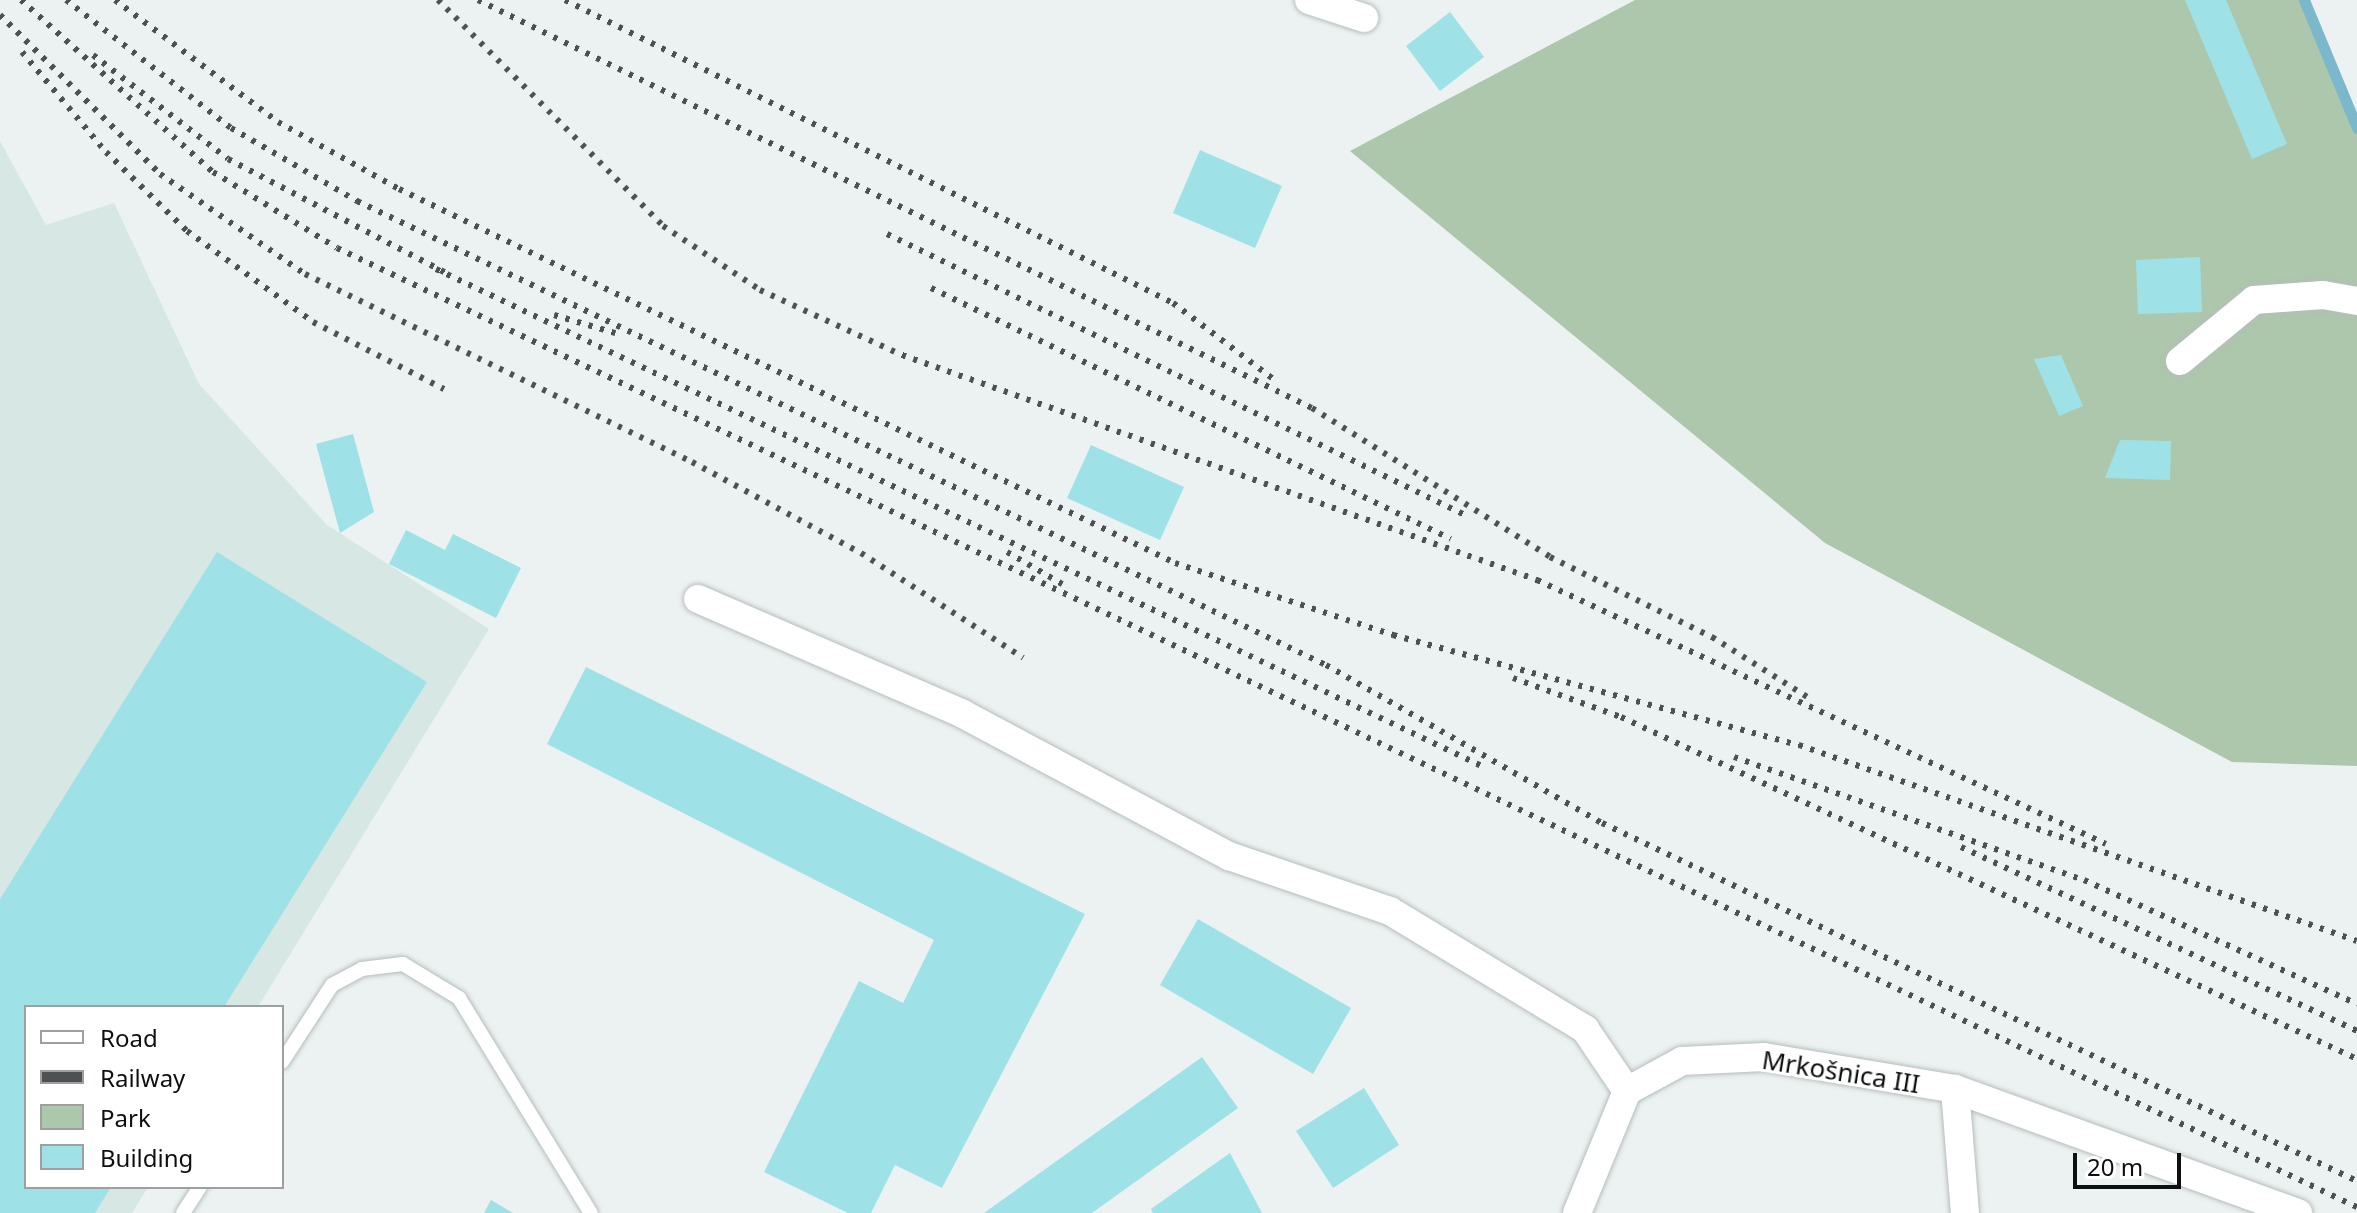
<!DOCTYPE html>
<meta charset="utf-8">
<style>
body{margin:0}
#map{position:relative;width:2357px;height:1213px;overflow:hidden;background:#ebf2f1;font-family:"Noto Sans",sans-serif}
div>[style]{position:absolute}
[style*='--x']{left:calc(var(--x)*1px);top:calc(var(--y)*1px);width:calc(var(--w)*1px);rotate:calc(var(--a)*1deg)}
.built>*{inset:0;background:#d7e8e4}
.green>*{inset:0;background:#acc7ab}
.stream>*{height:11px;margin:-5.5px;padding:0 5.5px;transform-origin:5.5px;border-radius:5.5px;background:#7bb8cb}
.building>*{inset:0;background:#9ee2e7}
.roads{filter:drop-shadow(0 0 2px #b6bdbc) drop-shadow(0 0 2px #b6bdbc)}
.lane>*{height:14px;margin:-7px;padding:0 7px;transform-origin:7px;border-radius:7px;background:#fff}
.street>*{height:28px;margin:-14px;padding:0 14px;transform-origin:14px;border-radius:14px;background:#fff}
.rail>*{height:6px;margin-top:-3px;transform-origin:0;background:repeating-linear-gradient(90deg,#4e5151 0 4px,transparent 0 12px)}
span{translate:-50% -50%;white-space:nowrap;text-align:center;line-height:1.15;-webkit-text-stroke:6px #fff;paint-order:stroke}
.street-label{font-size:26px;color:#0e1010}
.legend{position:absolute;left:24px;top:1005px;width:260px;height:184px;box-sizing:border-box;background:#fff;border:2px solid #9f9f9f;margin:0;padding:10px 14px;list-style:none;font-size:24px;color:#0e1010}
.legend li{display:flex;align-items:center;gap:16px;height:40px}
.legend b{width:40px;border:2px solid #9f9f9f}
.scale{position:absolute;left:2073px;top:1153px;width:108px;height:36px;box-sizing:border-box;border:4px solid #0e1010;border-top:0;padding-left:10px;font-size:24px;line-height:28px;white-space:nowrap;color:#0e1010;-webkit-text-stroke:6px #fff;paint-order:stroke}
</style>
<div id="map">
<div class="built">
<i style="clip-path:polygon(0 141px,46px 225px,114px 203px,199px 384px,327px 525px,489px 629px,258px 1007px,26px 1007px,26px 1187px,148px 1187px,132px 1213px,0 1213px)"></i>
</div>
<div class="green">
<i style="clip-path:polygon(1635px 0,2304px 0,2357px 128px,2357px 766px,2232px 762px,1825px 543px,1350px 151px)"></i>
</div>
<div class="stream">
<i style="--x:2304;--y:0;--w:139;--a:67.5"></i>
</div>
<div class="building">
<i style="clip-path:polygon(2185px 0,2226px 0,2287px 144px,2252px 159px)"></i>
<i style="clip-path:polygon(1450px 12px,1484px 57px,1440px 91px,1406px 46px)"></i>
<i style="clip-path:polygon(1200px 150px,1282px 186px,1255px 248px,1173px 213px)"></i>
<i style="clip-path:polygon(2200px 257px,2202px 312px,2138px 314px,2136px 260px)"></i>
<i style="clip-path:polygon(2061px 355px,2083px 406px,2059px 416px,2034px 359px)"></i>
<i style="clip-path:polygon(353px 434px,374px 512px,340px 533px,316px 444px)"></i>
<i style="clip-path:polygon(2120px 440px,2171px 441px,2170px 480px,2105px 478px)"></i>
<i style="clip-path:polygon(1091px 445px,1184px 487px,1160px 540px,1067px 498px)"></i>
<i style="clip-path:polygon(406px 530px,445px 550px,453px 534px,521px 568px,496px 618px,389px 564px)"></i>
<i style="clip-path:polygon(217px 552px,427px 682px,224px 1007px,26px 1007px,26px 1187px,111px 1187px,95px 1213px,0 1213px,0 899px)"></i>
<i style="clip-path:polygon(586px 667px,1085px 914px,942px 1188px,895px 1165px,871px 1213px,848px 1213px,764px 1172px,859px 981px,903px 1003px,934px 940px,547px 744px)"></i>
<i style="clip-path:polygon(1198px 919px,1351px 1008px,1313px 1074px,1160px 985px)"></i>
<i style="clip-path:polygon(1202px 1057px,1238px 1108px,1092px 1213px,984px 1213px)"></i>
<i style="clip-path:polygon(1364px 1088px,1399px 1145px,1333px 1188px,1296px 1131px)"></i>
<i style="clip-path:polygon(1230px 1153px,1262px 1213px,1153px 1213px,1151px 1209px)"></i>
<i style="clip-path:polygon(491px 1200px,513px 1213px,484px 1213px)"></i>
</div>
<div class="roads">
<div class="lane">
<i style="--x:282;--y:1062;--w:92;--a:-57"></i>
<i style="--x:332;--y:985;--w:34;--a:-28"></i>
<i style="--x:362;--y:969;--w:41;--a:-7"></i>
<i style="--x:403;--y:964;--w:66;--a:31.3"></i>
<i style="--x:459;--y:998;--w:252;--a:58.5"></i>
<i style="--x:183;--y:1213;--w:31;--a:-57"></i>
</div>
<div class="street">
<i style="--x:1309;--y:0;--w:58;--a:18.1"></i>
<i style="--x:2180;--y:361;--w:96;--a:-39.5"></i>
<i style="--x:2254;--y:300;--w:69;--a:-4.1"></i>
<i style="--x:2323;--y:295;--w:35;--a:10"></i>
<i style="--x:698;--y:599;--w:287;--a:23.4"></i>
<i style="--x:961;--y:713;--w:304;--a:28.1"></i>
<i style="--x:1229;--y:856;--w:170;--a:18.9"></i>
<i style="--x:1390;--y:911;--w:228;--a:31.2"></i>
<i style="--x:1585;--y:1029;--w:75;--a:55.9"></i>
<i style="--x:1955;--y:1089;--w:124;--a:85.4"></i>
<i style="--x:1577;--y:1213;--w:132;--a:-67.7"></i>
<i style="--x:1627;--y:1091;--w:63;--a:-28.6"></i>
<i style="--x:1682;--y:1061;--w:82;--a:-2.8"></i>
<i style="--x:1764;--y:1057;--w:194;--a:9.5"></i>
<i style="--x:1955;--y:1089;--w:365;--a:19.9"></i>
</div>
</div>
<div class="rail">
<i style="--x:21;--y:0;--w:258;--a:41.9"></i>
<i style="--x:213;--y:172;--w:145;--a:31.5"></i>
<i style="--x:337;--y:248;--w:2236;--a:25.4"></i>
<i style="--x:66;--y:0;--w:209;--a:37.8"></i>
<i style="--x:231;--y:128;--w:146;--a:30.1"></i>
<i style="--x:357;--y:201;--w:1074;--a:25.59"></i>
<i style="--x:1326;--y:665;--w:318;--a:29.8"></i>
<i style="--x:1602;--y:823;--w:836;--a:25.37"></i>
<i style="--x:115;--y:0;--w:204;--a:36.8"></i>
<i style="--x:278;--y:122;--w:138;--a:29"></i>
<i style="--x:399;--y:189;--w:861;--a:25.73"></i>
<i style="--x:1175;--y:563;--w:230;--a:18.3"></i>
<i style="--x:1393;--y:635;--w:421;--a:15.2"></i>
<i style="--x:1799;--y:745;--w:591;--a:19.35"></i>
<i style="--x:438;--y:0;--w:319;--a:45.1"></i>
<i style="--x:663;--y:226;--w:116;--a:33.4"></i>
<i style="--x:760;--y:290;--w:156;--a:24.6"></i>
<i style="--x:902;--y:355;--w:674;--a:19.51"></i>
<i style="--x:1537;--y:580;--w:627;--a:24.89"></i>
<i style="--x:478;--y:0;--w:928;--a:26.07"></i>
<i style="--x:1312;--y:408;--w:281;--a:32"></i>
<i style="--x:1550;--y:557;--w:181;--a:26.3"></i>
<i style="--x:1712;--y:637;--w:115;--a:32.2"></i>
<i style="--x:565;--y:0;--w:679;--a:26.49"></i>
<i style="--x:1173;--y:303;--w:131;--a:37.2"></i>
<i style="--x:0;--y:15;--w:226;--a:44.8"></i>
<i style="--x:160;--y:174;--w:176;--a:34.6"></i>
<i style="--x:305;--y:274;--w:430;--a:25.9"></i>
<i style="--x:692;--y:462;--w:192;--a:28.3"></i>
<i style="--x:861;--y:553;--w:193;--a:32.9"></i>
<i style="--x:22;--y:52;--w:131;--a:50"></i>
<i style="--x:106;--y:152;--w:113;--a:44.3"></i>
<i style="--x:187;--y:231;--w:155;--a:35.8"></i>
<i style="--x:313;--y:322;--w:147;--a:27.1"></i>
<i style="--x:93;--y:55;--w:170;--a:37.6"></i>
<i style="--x:228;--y:159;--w:246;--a:27.6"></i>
<i style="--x:887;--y:234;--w:645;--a:25.93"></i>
<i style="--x:436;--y:269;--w:1160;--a:25.42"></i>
<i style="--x:931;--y:288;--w:577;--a:25.77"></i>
<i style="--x:554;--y:315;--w:64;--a:16.4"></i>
<i style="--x:1007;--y:552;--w:64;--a:30.2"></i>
<i style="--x:1513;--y:678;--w:115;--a:19.9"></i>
<i style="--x:1621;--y:717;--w:812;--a:24.92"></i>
<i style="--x:1734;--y:757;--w:371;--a:19.4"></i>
<i style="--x:2084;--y:880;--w:300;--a:24.4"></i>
<i style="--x:1961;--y:847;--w:437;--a:24.9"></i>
</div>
<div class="street-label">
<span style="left:1841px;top:1072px;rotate:9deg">Mrkošnica III</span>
</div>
<ul class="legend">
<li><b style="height:10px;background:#fff"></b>Road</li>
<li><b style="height:10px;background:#4e5151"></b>Railway</li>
<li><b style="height:22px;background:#acc7ab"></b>Park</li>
<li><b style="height:22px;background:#9ee2e7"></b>Building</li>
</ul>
<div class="scale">20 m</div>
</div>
